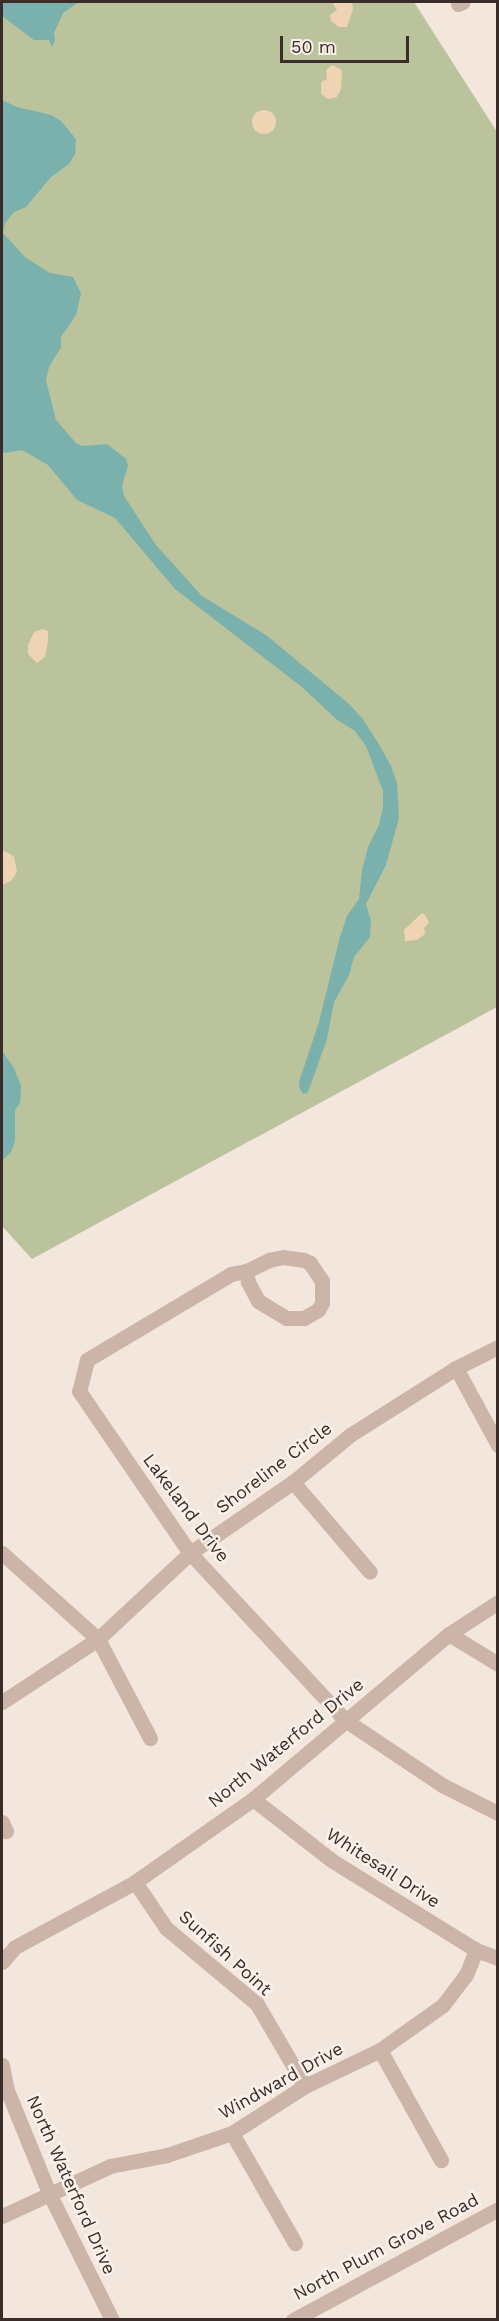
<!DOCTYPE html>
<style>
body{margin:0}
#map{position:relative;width:499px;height:2321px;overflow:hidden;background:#f3e6dd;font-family:"Work Sans",sans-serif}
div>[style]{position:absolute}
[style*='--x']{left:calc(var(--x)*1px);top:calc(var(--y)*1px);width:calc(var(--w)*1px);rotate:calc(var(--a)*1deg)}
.green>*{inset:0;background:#bac39c}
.sand>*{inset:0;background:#efd4b3}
.round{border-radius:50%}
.water>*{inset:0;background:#7bb1ad}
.minor>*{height:15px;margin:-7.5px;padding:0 7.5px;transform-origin:7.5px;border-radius:7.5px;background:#ccb5a8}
.tertiary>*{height:15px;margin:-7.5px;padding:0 7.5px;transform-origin:7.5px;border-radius:7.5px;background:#ccb5a8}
span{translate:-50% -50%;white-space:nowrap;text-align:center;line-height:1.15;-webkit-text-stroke:5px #faf1ea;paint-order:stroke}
.street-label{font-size:18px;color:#392c29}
.frame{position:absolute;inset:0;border:3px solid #392c29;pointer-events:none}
.scale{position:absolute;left:280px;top:36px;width:129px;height:27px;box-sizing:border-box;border:3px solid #392c29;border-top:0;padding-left:8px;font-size:18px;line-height:21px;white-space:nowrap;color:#392c29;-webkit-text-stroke:4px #faf1ea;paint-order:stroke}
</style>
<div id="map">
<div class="green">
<i style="clip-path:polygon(2px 2px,414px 2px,497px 132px,497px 1007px,32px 1259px,2px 1226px)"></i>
</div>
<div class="sand">
<i style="clip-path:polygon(332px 2px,352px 2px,353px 9px,347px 27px,339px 27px,331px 21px,330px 15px,337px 10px)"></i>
<i style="clip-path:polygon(332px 65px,342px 70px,341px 89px,337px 97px,328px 99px,321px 94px,321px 82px,327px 79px,326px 70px)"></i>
<i class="round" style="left:252px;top:110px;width:24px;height:24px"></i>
<i style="clip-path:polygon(43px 629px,48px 631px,48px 641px,45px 657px,37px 663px,28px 654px,28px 645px,34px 632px)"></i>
<i style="clip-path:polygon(5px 851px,14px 857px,17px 872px,11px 881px,2px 885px,2px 852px)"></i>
<i style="clip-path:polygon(422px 913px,426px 916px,429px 923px,424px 928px,425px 934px,417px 940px,405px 941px,404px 930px)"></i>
</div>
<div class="water">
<i style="clip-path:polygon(2px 2px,79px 2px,63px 13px,54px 33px,55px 40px,52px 47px,49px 40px,34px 40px,2px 16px)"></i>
<i style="clip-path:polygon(2px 100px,17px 107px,51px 115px,61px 121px,76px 139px,75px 154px,69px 164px,51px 177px,26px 207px,14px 212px,5px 223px,3px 233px,26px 258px,50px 273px,73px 277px,81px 293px,76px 315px,61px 337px,61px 347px,49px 367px,46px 381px,56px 420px,76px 443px,82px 446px,107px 444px,126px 459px,128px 466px,122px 486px,124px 496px,156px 545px,202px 596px,266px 635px,349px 704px,362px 718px,377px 741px,391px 766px,397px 783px,399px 818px,386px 865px,366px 904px,371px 921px,370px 937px,354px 957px,349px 975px,334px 1002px,327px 1039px,308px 1092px,304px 1094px,300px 1090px,299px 1082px,319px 1022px,340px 937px,347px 916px,359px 899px,362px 870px,368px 847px,379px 825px,383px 807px,383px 791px,366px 746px,355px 731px,336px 719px,302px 687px,175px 589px,115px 518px,77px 500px,48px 465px,22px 450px,5px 453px,2px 451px)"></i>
<i style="clip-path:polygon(2px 1051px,14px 1068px,21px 1086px,20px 1103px,15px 1110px,15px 1141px,11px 1152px,2px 1161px)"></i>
</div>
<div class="minor">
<i style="--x:458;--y:4;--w:5;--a:-22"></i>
<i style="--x:246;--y:1271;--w:11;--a:80"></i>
<i style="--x:248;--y:1282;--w:21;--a:62"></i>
<i style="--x:258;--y:1301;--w:33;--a:31"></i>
<i style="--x:286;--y:1318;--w:18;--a:0"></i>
<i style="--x:304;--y:1318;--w:16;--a:-30"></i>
<i style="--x:318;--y:1310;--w:8;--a:-60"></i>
<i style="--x:322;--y:1303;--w:22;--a:-90"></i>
<i style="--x:322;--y:1281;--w:22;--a:-124"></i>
<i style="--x:310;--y:1263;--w:7;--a:-153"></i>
<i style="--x:304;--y:1260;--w:21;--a:-172"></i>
<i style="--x:283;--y:1257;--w:14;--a:168"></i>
<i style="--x:269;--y:1260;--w:25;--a:154"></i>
<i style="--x:246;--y:1271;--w:15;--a:169"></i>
<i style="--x:231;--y:1274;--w:168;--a:149.2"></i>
<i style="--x:87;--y:1360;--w:32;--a:104"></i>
<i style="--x:79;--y:1391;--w:196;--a:55.6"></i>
<i style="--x:190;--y:1553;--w:228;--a:47.1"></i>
<i style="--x:345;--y:1720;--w:117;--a:33.8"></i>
<i style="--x:442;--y:1785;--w:63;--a:26.6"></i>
<i style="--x:456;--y:1368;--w:88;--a:61.4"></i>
<i style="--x:293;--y:1482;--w:118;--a:49.5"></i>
<i style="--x:2;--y:1553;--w:129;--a:41.9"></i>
<i style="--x:98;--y:1639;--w:112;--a:62.3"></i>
<i style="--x:449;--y:1634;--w:57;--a:31.5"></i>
<i style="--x:2;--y:1702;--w:115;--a:-33.3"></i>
<i style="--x:98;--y:1639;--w:126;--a:-43.1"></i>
<i style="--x:190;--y:1553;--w:125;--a:-34.6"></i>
<i style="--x:293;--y:1482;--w:74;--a:-39.5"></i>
<i style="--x:350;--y:1435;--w:125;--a:-32.3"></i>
<i style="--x:456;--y:1368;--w:47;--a:-26.6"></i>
<i style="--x:253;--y:1799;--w:99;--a:38"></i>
<i style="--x:331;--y:1860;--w:171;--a:31.8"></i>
<i style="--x:476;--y:1950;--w:23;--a:20"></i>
<i style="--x:2;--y:1822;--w:10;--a:66"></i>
<i style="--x:135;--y:1882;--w:55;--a:56"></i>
<i style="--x:166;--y:1928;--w:119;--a:39.9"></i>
<i style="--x:257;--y:2004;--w:95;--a:59.7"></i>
<i style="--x:2;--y:1962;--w:20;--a:-49"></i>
<i style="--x:15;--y:1947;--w:136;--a:-28.4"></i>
<i style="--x:135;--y:1882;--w:144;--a:-35.1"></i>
<i style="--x:253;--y:1799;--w:256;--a:-40.1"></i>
<i style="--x:449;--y:1634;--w:59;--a:-33.1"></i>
<i style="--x:380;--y:2050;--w:126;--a:61"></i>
<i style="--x:2;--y:2065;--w:25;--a:79"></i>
<i style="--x:7;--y:2090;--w:111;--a:67.8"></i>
<i style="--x:49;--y:2193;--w:142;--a:63.6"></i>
<i style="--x:232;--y:2133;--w:127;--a:60.2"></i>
<i style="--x:2;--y:2216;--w:119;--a:-24.8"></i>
<i style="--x:110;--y:2166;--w:58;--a:-10.9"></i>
<i style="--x:167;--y:2155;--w:69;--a:-18.7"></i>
<i style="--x:232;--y:2133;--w:87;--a:-32.8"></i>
<i style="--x:305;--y:2086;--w:83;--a:-25.6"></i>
<i style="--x:380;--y:2050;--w:77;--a:-35.5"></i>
<i style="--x:443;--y:2005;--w:38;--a:-53"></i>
<i style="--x:466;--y:1975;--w:27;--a:-68"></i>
</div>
<div class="tertiary">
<i style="--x:293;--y:2320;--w:233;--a:-28.4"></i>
</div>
<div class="street-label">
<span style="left:274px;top:1468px;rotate:-37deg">Shoreline Circle</span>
<span style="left:186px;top:1508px;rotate:53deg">Lakeland Drive</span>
<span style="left:286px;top:1743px;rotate:-39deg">North Waterford Drive</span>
<span style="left:383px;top:1868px;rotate:33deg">Whitesail Drive</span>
<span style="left:225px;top:1953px;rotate:42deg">Sunfish Point</span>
<span style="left:281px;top:2081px;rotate:-29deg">Windward Drive</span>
<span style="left:71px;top:2185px;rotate:66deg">North Waterford Drive</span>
<span style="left:386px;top:2247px;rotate:-28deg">North Plum Grove Road</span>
</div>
<div class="frame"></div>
<div class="scale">50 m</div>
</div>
